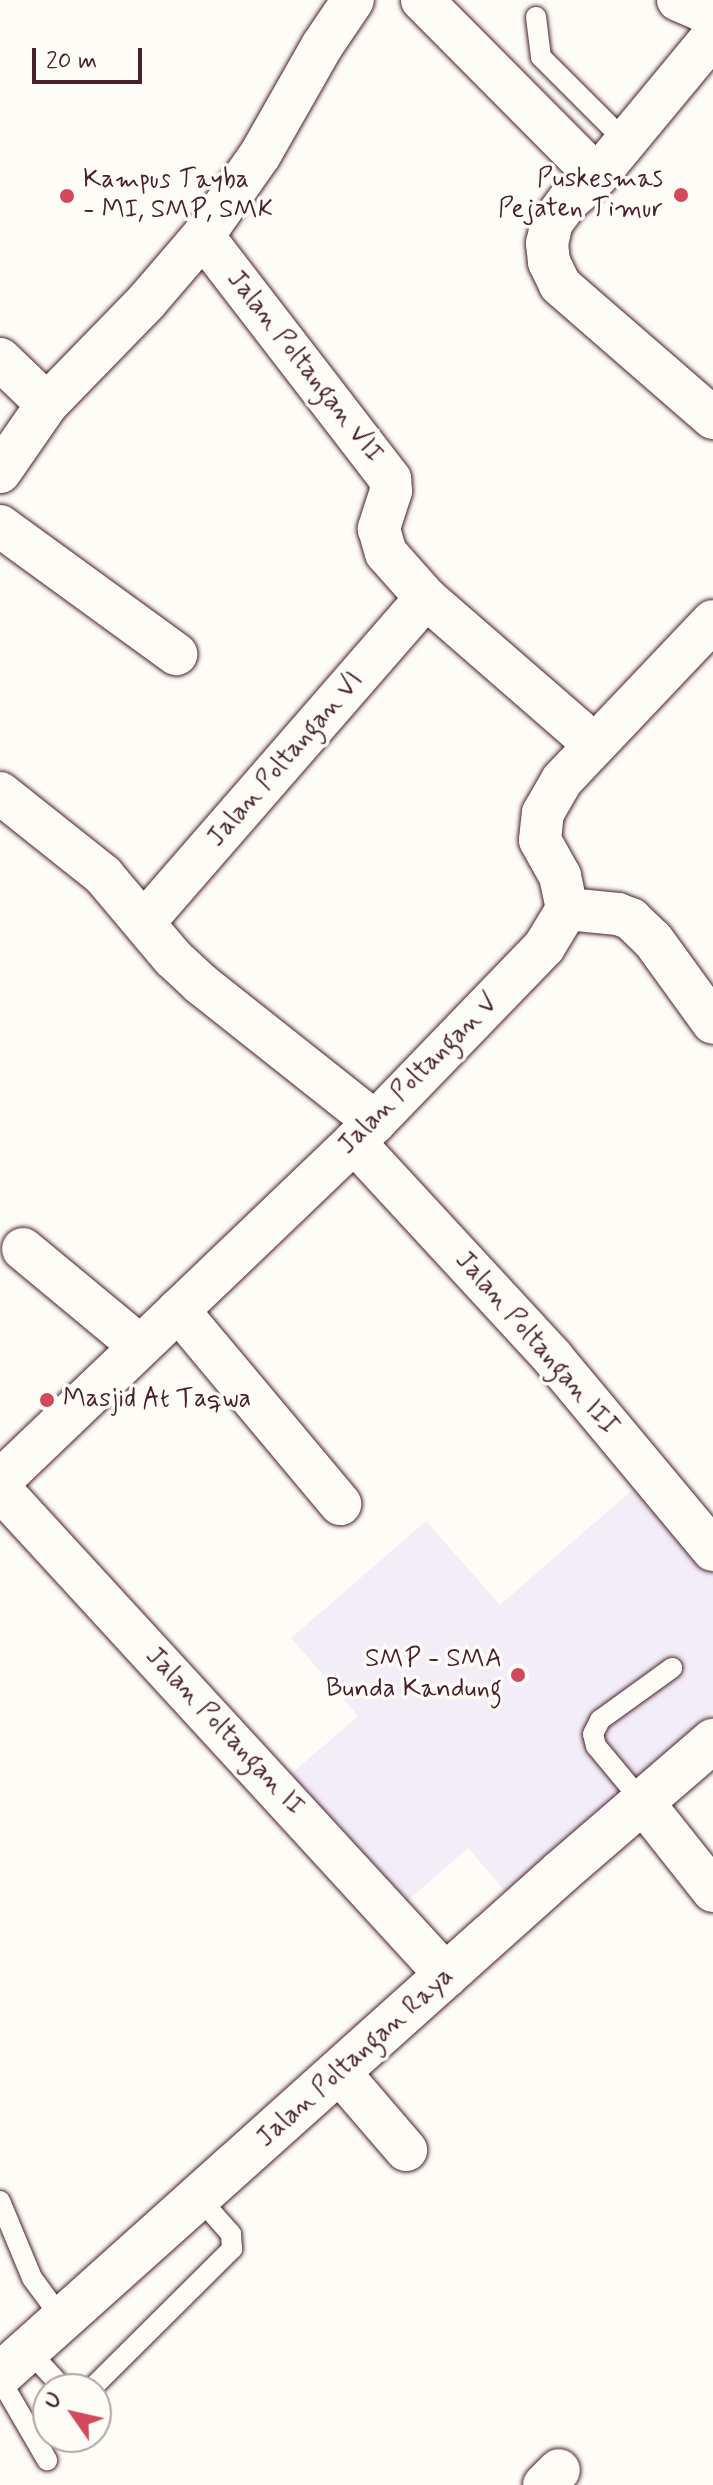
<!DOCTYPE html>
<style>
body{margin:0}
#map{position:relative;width:713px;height:2485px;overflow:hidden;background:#fdfcf7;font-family:Mynerve,sans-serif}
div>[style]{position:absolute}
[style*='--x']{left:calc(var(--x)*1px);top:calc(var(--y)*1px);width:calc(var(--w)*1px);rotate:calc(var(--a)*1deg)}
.built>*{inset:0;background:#f3edf8}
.roads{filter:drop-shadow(0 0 2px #4a1f2b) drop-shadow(0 0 2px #4a1f2b)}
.lane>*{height:20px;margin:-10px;padding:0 10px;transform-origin:10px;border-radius:10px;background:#fdfcf7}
.street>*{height:42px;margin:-21px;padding:0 21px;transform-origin:21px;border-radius:21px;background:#fdfcf7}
.secondary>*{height:44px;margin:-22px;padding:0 22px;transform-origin:22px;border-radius:22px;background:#fdfcf7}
.dots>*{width:22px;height:22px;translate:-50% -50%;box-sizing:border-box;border:4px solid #fdfcf7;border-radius:50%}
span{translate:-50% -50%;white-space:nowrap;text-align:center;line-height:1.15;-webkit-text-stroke:7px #fdfcf7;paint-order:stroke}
.poi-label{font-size:26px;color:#4a1f2b}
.right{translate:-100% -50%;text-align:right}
.left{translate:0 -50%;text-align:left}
.street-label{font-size:26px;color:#4a1f2b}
.north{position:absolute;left:32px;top:2373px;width:80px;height:80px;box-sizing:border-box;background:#fdfcf7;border:2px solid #b5a4a5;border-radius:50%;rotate:304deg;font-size:22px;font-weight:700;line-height:32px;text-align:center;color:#4a1f2b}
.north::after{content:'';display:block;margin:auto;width:28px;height:36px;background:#d1495b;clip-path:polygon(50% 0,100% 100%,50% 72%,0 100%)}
.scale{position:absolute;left:32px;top:48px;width:110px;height:36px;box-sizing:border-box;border:4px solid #4a1f2b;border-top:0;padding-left:10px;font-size:24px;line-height:28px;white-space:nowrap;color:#4a1f2b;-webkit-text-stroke:6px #fdfcf7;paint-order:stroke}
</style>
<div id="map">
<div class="built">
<i style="clip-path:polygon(654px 1471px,713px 1538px,713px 1712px,506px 1892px,468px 1848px,396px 1911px,283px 1781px,358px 1716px,291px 1638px,426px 1521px,500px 1605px)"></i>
</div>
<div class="roads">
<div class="lane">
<i style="--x:536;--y:17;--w:40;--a:82.9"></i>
<i style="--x:541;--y:57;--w:119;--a:45"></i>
<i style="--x:641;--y:1800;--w:70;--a:-129.8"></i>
<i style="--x:596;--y:1746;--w:12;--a:-104"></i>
<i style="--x:593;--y:1734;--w:16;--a:-63"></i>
<i style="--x:600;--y:1720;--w:89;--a:-35.8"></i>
<i style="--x:0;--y:2201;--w:83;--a:67.4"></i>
<i style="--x:32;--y:2278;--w:52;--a:53.6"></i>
<i style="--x:28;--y:2350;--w:53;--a:47.3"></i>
<i style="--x:0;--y:2379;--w:94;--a:59.9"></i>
<i style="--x:91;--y:2389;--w:199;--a:-44.8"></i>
<i style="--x:232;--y:2249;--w:15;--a:-94"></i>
<i style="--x:231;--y:2234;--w:47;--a:-131.5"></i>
</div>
<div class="street">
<i style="--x:422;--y:0;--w:248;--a:45.2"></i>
<i style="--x:678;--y:0;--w:25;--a:23"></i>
<i style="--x:701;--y:10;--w:13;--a:-23"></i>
<i style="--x:713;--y:36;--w:182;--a:129.6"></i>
<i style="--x:597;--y:176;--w:38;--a:139"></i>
<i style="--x:568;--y:201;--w:26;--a:127"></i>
<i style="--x:552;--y:222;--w:22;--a:103"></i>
<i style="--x:547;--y:243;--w:19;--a:84"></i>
<i style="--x:549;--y:262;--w:25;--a:64"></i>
<i style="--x:560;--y:285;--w:203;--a:41"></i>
<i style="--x:203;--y:236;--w:307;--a:52.4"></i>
<i style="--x:390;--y:479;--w:12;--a:85"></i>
<i style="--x:391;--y:491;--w:40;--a:108"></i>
<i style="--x:379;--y:529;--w:25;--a:74"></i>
<i style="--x:386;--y:553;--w:60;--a:48.4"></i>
<i style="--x:426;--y:598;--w:223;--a:41"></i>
<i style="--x:0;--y:359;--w:65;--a:43.8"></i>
<i style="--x:0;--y:472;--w:83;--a:-55.3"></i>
<i style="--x:47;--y:404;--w:144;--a:-45.8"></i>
<i style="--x:147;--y:301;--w:86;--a:-49.3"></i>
<i style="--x:203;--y:236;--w:99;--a:-54.9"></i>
<i style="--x:260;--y:155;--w:125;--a:-60.4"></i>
<i style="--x:322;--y:46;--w:55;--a:-56"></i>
<i style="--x:0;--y:526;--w:218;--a:36"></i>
<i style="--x:0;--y:793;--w:132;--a:38.5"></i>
<i style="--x:103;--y:875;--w:109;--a:49.9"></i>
<i style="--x:173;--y:958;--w:38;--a:43"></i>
<i style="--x:201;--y:984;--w:222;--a:38.4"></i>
<i style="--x:567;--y:909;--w:51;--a:5.6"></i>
<i style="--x:618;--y:914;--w:14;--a:21"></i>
<i style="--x:631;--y:919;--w:30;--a:44"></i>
<i style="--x:653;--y:940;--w:102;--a:54.1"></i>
<i style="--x:145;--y:921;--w:428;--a:-49"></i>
<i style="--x:354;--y:1142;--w:294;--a:47.3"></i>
<i style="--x:553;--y:1358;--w:250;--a:50.2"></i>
<i style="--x:23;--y:1249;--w:152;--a:39.7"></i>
<i style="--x:178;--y:1310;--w:253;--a:50.1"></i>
<i style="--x:0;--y:1481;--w:519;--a:-43.75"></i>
<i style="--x:375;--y:1122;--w:243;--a:-46"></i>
<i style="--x:544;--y:947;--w:44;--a:-58.8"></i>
<i style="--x:567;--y:909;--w:34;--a:-102"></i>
<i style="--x:560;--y:876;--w:41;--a:-119.1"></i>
<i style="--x:540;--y:840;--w:27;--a:-84"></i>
<i style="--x:543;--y:813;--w:38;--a:-60"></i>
<i style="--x:562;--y:780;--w:219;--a:-46.5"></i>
<i style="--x:0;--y:1489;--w:661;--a:47.45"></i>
<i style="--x:641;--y:1800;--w:116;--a:51.6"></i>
<i style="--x:339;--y:2072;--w:103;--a:49.3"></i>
<i style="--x:544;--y:2485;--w:21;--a:-45"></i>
</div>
<div class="secondary">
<i style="--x:0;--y:2375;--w:753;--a:-41.88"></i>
<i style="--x:561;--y:1872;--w:201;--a:-40.8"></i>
</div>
</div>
<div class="dots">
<i style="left:681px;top:195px;background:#d1495b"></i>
<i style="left:67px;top:196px;background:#d1495b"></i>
<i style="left:47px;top:1400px;background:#d1495b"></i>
<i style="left:518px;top:1675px;background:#d1495b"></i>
</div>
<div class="poi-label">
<span class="right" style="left:663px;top:195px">Puskesmas<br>Pejaten Timur</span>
<span class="left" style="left:83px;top:196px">Kampus Tayba<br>- MI, SMP, SMK</span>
<span class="left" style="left:63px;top:1400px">Masjid At Taqwa</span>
<span class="right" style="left:502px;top:1675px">SMP - SMA<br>Bunda Kandung</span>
</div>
<div class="street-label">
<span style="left:304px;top:367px;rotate:52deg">Jalan Poltangan VII</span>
<span style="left:286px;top:760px;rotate:-49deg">Jalan Poltangan VI</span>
<span style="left:419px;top:1075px;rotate:-45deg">Jalan Poltangan V</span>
<span style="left:536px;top:1344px;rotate:49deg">Jalan Poltangan III</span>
<span style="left:224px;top:1732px;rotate:47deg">Jalan Poltangan II</span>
<span style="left:356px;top:2058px;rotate:-42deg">Jalan Poltangan Raya</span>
</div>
<div class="north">U</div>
<div class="scale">20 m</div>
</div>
